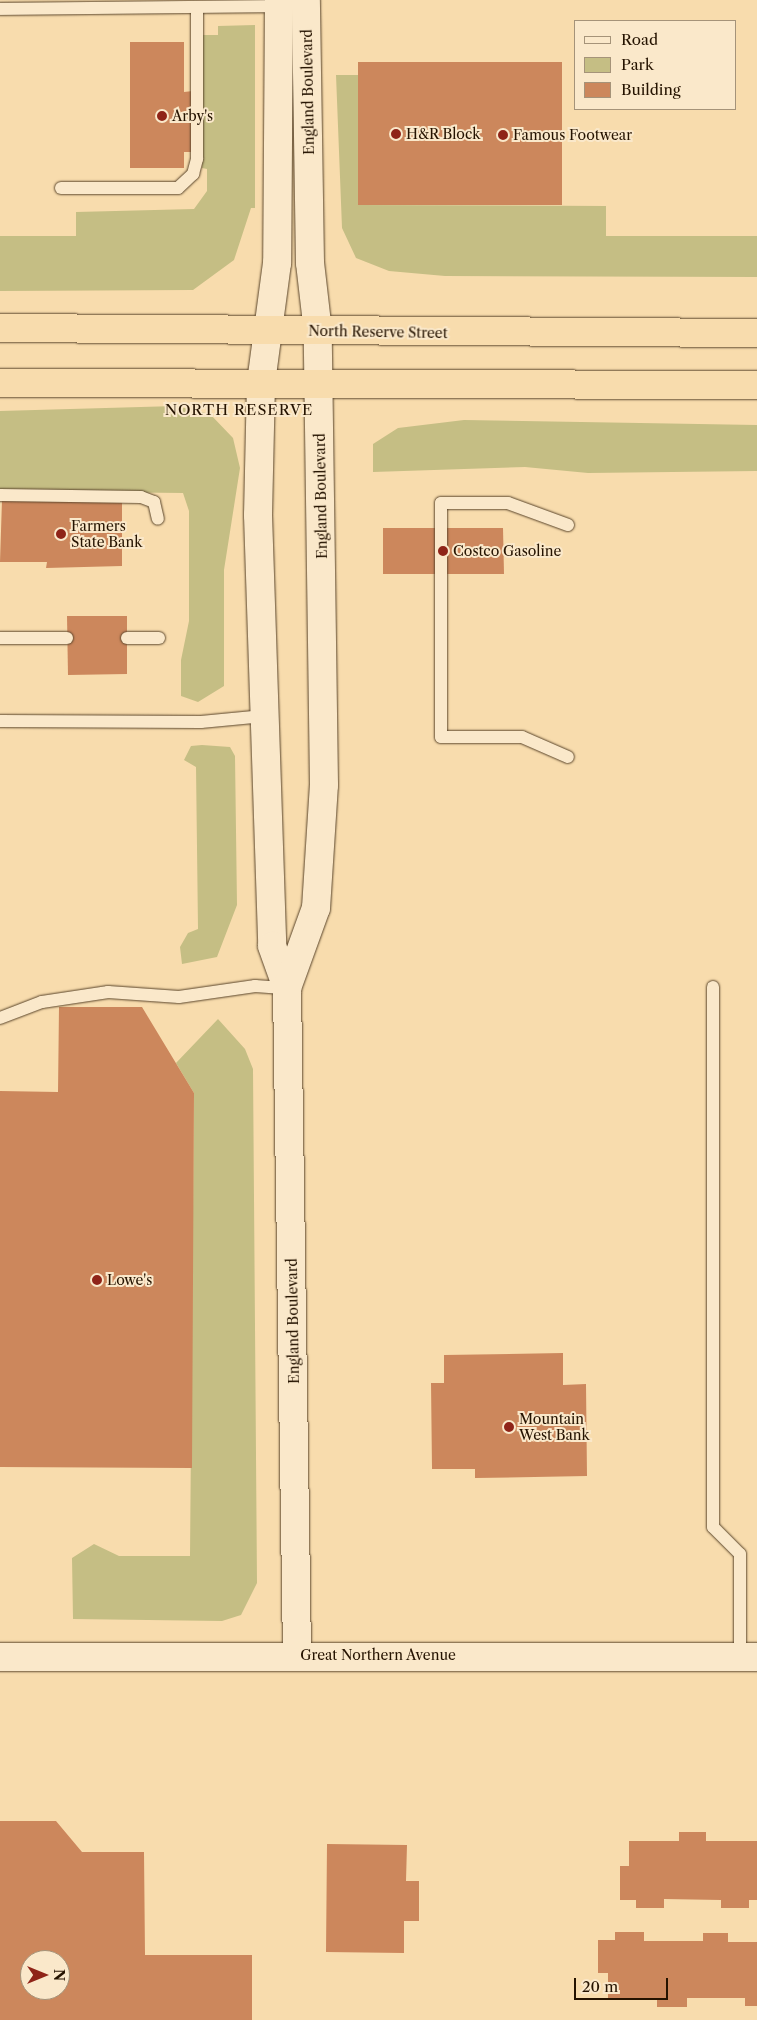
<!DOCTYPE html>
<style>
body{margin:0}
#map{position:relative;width:757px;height:2020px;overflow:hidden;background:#f8dcad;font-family:"Libre Caslon Text",serif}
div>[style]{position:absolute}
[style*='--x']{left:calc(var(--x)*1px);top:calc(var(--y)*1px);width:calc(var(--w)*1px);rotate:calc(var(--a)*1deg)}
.green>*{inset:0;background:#c5be84}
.building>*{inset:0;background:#cc875c}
.roads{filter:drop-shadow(0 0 1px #5a452b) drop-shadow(0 0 1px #5a452b)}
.service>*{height:12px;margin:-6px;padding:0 6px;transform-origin:6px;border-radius:6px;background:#fae8ca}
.tertiary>*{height:28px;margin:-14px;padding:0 14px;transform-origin:14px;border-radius:14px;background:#fae8ca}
.trunk>*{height:28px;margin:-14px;padding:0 14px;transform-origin:14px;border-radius:14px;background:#f8dcad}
.dots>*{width:14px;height:14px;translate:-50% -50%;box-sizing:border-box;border:2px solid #fae8ca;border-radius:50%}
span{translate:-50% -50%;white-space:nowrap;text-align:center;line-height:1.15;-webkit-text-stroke:4px #fae8ca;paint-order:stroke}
.street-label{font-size:14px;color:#251300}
.poi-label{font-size:14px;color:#251300}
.left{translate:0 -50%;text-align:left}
.neighbourhood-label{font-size:15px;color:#251300;letter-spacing:1px}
.legend{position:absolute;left:574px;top:20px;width:162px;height:90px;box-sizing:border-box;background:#fae8ca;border:1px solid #a59379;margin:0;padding:6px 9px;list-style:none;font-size:15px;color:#251300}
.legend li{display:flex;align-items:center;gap:10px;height:25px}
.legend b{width:25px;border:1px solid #a59379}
.north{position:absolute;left:20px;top:1950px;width:50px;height:50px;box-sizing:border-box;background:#fae8ca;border:1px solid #a59379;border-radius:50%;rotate:90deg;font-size:14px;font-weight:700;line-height:20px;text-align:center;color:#251300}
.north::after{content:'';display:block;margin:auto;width:18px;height:22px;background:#8f2418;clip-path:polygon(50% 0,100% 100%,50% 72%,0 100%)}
.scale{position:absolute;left:574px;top:1978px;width:94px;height:22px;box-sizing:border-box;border:2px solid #251300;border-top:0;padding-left:6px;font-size:15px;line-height:18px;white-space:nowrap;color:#251300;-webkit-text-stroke:4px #fae8ca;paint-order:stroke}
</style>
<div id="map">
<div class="green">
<i style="clip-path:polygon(255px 25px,255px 208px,251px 208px,234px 260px,193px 290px,0 291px,0 236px,76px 236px,76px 212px,194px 209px,207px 191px,207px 169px,202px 168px,201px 35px,218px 35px,218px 26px)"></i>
<i style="clip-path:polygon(336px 75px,358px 75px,358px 205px,606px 206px,606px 236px,757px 236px,757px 277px,445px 276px,389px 271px,356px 258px,342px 228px)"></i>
<i style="clip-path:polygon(176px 406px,210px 414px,233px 438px,240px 468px,224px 570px,224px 686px,198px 702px,181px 696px,181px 660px,189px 621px,189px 511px,183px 493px,0 491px,0 411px)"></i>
<i style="clip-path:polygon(464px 420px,757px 425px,757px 471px,588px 473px,525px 467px,373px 472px,373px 444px,398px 428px)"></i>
<i style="clip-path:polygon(202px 745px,230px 747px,235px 756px,237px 905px,217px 957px,182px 964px,180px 947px,188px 933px,198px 929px,196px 767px,184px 760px,191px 746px)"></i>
<i style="clip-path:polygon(218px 1019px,245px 1049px,253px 1069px,257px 1583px,241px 1615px,222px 1621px,73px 1619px,72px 1558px,94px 1544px,119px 1556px,190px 1556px,194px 1093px,176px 1063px)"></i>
</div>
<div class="building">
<i style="clip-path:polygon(130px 42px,184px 42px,184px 92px,193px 91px,194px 152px,184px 152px,184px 168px,130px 168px)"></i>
<i style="clip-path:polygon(358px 62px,562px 62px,562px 205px,358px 205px)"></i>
<i style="clip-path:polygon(2px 500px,122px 502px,122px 566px,46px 568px,47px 562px,0 562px)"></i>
<i style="clip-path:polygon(383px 528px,503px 528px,504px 574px,383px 574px)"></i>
<i style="clip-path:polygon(67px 616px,127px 616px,127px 674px,68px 675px)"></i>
<i style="clip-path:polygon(59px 1007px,142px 1007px,194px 1093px,192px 1468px,0 1467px,0 1091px,58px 1092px)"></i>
<i style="clip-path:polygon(563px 1353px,563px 1385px,586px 1384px,587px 1476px,475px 1478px,475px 1469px,432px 1469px,431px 1383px,444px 1383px,444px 1355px)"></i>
<i style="clip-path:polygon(evenodd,0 1821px,56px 1821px,82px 1852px,144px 1852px,145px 1955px,252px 1955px,252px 2020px,0 2020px,0 1821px,30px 1960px,60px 1960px,60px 1990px,30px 1990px,30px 1960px)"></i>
<i style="clip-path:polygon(679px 1832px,706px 1832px,706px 1841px,757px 1841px,757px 1900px,749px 1900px,749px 1908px,721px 1908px,721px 1900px,664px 1899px,664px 1908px,636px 1908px,636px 1900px,620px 1900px,620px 1866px,629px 1866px,629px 1841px,679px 1841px)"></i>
<i style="clip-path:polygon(327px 1844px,407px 1845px,406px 1881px,419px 1881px,419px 1921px,404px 1921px,404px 1953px,326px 1952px)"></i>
<i style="clip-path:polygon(615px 1932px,644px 1932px,644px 1941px,703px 1941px,703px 1933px,728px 1933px,728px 1942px,757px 1942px,757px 2006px,745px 2006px,745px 1998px,687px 1998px,687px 2007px,657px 2007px,657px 1999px,608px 1999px,608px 1973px,598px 1973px,598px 1940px,615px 1940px)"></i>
</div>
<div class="roads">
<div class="service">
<i style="--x:0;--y:9;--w:279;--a:-0.6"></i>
<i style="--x:61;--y:188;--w:117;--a:0"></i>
<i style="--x:178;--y:188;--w:21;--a:-43"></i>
<i style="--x:193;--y:174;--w:16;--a:-75"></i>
<i style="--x:197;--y:159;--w:152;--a:-90"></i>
<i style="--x:0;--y:495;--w:141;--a:0.8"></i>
<i style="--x:141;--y:497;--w:14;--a:21"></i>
<i style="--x:154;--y:502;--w:17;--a:77"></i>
<i style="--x:568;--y:525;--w:64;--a:-159.9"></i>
<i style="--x:508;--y:503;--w:67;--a:180"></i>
<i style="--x:441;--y:503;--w:234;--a:90"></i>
<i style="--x:441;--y:737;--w:81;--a:0"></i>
<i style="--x:522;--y:737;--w:50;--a:23.5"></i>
<i style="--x:0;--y:638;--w:67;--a:0"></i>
<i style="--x:127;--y:638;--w:32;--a:0"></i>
<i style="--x:0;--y:721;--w:201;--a:0.3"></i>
<i style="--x:201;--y:722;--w:63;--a:-5.4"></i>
<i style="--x:713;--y:987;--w:540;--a:90"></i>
<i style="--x:713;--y:1527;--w:38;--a:45"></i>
<i style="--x:740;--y:1554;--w:103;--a:90"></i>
<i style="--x:0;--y:1018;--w:45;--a:-20.9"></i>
<i style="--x:42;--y:1002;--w:67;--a:-8.6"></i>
<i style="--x:108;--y:992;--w:71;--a:4"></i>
<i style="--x:179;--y:997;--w:77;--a:-8.2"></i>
<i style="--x:255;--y:986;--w:32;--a:4"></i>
</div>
<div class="tertiary">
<i style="--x:279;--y:0;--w:263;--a:90.4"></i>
<i style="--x:277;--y:263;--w:121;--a:97.6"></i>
<i style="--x:261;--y:383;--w:132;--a:91.3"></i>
<i style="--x:258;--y:515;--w:431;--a:88.1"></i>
<i style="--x:272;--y:946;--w:45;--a:70.3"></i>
<i style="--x:287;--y:988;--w:667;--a:89.14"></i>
<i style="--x:287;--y:988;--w:85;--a:-70.1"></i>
<i style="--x:316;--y:908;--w:123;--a:-86.3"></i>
<i style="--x:324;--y:785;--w:453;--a:-90.8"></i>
<i style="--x:318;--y:332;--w:69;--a:-96.6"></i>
<i style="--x:310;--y:263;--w:263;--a:-90.9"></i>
<i style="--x:0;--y:1657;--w:757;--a:0"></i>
</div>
<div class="trunk">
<i style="--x:0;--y:328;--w:757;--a:0.38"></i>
<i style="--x:0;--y:383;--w:757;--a:0.15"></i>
</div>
</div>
<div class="dots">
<i style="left:162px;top:116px;background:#8f2418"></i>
<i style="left:396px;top:134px;background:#8f2418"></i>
<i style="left:503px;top:135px;background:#8f2418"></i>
<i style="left:61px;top:534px;background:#8f2418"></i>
<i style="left:443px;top:551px;background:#8f2418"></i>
<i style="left:97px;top:1280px;background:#8f2418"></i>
<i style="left:509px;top:1427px;background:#8f2418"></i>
</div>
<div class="street-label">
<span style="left:308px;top:92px;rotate:-91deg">England Boulevard</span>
<span style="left:378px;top:332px;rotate:1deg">North Reserve Street</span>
<span style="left:321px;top:496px;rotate:-91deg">England Boulevard</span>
<span style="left:293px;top:1321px;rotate:-91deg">England Boulevard</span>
<span style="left:378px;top:1655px">Great Northern Avenue</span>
</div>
<div class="poi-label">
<span class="left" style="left:172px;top:116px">Arby's</span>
<span class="left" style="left:406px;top:134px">H&amp;R Block</span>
<span class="left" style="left:513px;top:135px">Famous Footwear</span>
<span class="left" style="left:71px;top:534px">Farmers<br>State Bank</span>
<span class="left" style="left:453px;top:551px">Costco Gasoline</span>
<span class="left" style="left:107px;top:1280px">Lowe's</span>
<span class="left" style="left:519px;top:1427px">Mountain<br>West Bank</span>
</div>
<div class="neighbourhood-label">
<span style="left:239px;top:410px">NORTH RESERVE</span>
</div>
<ul class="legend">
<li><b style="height:6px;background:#fae8ca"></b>Road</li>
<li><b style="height:14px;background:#c5be84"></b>Park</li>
<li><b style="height:14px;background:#cc875c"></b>Building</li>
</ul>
<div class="north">N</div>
<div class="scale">20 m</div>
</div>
